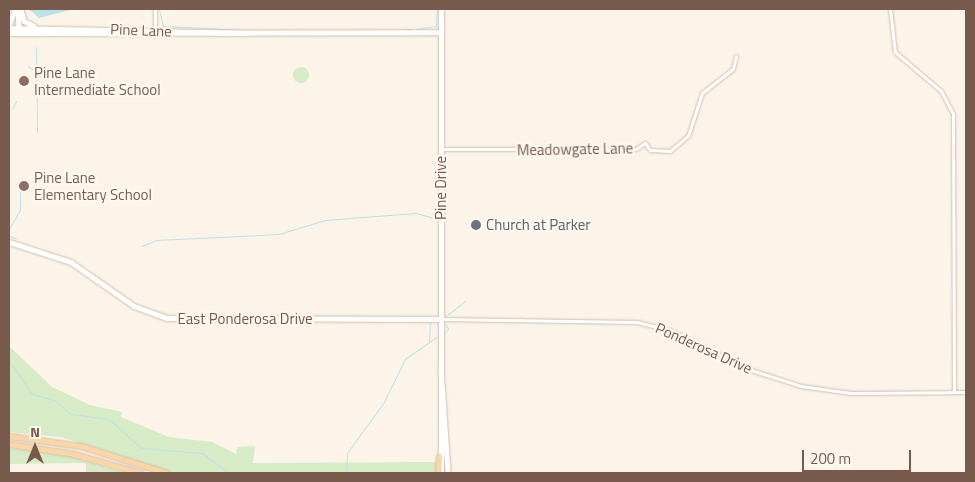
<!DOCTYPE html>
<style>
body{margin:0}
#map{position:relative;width:975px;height:482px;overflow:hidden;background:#fcf4e9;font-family:"Titillium Web",sans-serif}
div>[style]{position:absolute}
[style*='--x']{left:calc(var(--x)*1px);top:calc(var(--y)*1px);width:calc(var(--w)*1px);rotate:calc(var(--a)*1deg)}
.green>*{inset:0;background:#d6ebc6}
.round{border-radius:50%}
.water>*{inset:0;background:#bce2e7}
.stream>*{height:1px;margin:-0.5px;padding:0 0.5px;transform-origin:0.5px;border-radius:0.5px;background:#bce2e7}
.roads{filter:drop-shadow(0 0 1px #d1beb0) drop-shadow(0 0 1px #d1beb0)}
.street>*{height:3px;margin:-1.5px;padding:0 1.5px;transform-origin:1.5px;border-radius:1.5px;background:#fff}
.secondary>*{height:4.5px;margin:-2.25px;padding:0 2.25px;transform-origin:2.25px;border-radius:2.25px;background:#fff}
.primary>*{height:5px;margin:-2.5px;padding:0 2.5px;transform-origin:2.5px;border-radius:2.5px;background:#fad7a2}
.dots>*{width:14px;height:14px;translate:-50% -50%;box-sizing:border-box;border:2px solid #fff8ef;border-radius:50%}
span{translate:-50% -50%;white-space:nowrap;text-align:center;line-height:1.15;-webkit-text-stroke:4.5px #fff8ef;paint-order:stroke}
.street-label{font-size:15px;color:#775a4c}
.education-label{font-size:15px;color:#785e54}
.left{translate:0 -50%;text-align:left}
.worship-label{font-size:15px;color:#5b616d}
.frame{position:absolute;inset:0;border:10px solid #775a4c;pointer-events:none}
.north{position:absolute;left:10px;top:422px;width:50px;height:50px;-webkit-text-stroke:4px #fff8ef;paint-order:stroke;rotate:0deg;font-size:14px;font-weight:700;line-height:20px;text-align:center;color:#775a4c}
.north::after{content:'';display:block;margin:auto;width:18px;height:22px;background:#775a4c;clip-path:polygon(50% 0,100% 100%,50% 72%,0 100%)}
.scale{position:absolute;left:802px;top:450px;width:109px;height:22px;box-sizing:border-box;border:2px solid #775a4c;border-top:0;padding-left:6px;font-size:15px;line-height:18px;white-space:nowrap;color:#775a4c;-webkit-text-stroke:4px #fff8ef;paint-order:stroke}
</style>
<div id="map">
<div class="green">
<i class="round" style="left:293px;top:67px;width:16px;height:16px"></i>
<i style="clip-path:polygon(9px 346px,52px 387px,90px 405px,122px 412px,121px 417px,169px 437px,212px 442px,236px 454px,237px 447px,255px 446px,253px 463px,437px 462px,437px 473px,174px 473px,61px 437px,9px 432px)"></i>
<i style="clip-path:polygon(9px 448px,69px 456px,125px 473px,86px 473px,86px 463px,9px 464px)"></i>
</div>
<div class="water">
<i style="clip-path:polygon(29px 9px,74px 9px,39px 18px)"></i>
</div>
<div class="stream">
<i style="--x:159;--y:9;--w:17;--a:77"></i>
<i style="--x:163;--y:26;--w:80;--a:2.9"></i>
<i style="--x:416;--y:29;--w:20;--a:-9"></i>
<i style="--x:436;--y:26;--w:17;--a:-87"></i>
<i style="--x:402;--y:30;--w:9;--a:-6"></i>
<i style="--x:36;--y:47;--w:85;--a:89.3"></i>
<i style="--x:28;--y:66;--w:11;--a:38"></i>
<i style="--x:12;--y:109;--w:9;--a:-63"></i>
<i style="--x:9;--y:229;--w:22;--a:-60"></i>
<i style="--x:20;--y:210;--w:19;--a:-90"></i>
<i style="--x:9;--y:236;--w:7;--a:16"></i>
<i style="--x:142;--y:246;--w:15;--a:-23"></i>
<i style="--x:156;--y:240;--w:123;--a:-2.8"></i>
<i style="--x:279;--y:234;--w:48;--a:-16.9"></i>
<i style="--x:325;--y:220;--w:91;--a:-4.4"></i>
<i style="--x:416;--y:213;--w:19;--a:16"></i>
<i style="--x:447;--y:315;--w:23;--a:-38"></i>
<i style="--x:444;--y:333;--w:6;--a:-45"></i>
<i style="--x:448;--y:329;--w:5;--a:-112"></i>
<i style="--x:429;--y:341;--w:20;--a:-87"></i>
<i style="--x:9;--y:361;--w:40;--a:55.1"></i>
<i style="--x:32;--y:394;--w:24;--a:15"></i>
<i style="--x:55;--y:400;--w:21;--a:43"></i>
<i style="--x:70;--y:414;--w:39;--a:7"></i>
<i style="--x:109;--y:419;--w:43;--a:42.2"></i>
<i style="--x:141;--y:448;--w:61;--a:4.7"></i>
<i style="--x:202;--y:453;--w:34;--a:37"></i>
<i style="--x:346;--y:473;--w:20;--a:-87"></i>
<i style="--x:347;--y:453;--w:63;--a:-54"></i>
<i style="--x:384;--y:402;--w:48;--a:-64"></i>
<i style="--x:405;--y:359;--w:38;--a:-35"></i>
</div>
<div class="roads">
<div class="street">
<i style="--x:155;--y:9;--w:27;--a:90"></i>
<i style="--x:890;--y:9;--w:43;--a:83.4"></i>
<i style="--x:895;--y:52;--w:60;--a:40.3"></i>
<i style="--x:941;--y:91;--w:26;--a:62"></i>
<i style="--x:953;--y:114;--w:278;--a:89.8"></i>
<i style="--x:441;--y:149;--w:195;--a:0"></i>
<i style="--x:636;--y:149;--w:11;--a:-34"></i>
<i style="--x:645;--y:143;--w:9;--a:54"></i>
<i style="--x:650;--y:150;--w:20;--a:3"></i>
<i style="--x:670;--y:151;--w:23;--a:-40"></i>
<i style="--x:688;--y:136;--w:45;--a:-72"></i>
<i style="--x:702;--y:93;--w:39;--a:-38"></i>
<i style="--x:733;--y:69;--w:13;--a:-77"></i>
<i style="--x:441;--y:319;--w:196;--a:0.9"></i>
<i style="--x:637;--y:322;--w:34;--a:14"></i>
<i style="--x:670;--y:330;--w:90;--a:26.3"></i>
<i style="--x:751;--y:370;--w:52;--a:17.7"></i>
<i style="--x:801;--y:386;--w:50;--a:8"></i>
<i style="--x:851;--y:393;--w:115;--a:-0.5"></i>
</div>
<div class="secondary">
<i style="--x:18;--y:9;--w:21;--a:87"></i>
<i style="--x:21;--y:9;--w:12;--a:76"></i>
<i style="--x:24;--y:21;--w:11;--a:27"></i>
<i style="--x:9;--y:24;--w:15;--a:-67"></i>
<i style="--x:9;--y:28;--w:238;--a:1.2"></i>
<i style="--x:9;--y:33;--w:432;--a:-0.1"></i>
<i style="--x:9;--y:242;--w:65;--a:17.9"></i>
<i style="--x:71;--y:262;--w:77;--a:34.9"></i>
<i style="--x:134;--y:306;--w:35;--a:20"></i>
<i style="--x:167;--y:318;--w:273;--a:0.2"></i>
<i style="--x:441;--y:369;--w:104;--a:86.1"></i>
<i style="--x:441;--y:473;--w:464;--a:-90"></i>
</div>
<div class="primary">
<i style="--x:9;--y:436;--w:73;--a:7.9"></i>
<i style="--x:81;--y:446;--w:90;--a:17.4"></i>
<i style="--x:9;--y:444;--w:66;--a:8.7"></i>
<i style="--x:74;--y:454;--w:70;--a:15.8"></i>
<i style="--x:438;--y:473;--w:17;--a:-87"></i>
</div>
</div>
<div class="dots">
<i style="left:24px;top:81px;background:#8d6e63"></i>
<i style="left:24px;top:186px;background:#8d6e63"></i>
<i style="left:476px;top:225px;background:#6b7280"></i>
</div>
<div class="street-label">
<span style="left:141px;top:30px;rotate:2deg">Pine Lane</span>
<span style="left:575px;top:149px;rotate:-1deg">Meadowgate Lane</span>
<span style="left:441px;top:188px;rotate:-90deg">Pine Drive</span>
<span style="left:245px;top:319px">East Ponderosa Drive</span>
<span style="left:704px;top:348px;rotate:24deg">Ponderosa Drive</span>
</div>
<div class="education-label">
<span class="left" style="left:34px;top:81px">Pine Lane<br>Intermediate School</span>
<span class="left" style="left:34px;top:186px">Pine Lane<br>Elementary School</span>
</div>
<div class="worship-label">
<span class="left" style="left:486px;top:225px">Church at Parker</span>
</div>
<div class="frame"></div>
<div class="north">N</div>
<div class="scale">200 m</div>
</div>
